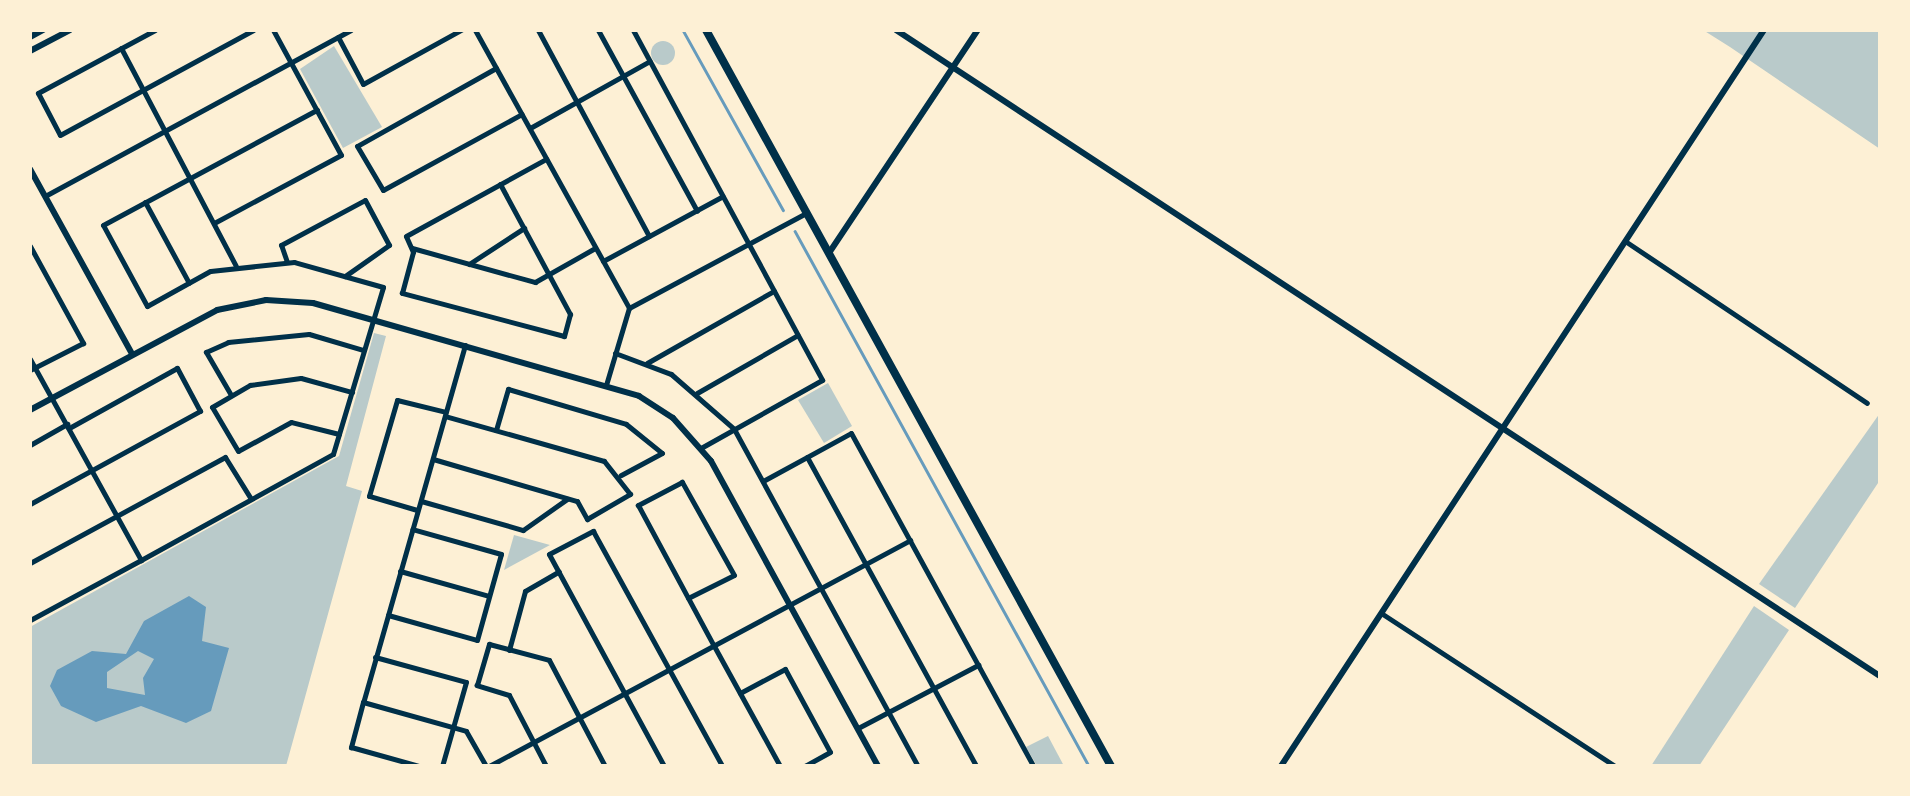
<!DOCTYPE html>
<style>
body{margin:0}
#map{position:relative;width:1910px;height:796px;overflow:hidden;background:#fdf0d5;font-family:Merriweather,serif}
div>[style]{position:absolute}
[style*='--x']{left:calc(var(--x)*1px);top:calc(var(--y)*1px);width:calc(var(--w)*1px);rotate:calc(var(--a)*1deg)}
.green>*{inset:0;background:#b9caca}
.round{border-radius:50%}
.water>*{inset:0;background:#669bbc}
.stream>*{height:2.5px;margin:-1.25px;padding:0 1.25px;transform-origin:1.25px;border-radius:1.25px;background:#669bbc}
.minor>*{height:5px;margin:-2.5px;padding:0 2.5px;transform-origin:2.5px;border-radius:2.5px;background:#003049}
.tertiary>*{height:6px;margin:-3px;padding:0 3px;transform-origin:3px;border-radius:3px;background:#003049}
.primary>*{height:8px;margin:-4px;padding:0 4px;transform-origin:4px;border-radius:4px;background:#003049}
span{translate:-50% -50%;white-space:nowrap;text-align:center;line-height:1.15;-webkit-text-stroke:10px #fdf0d5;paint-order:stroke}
.frame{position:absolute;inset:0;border:32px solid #fdf0d5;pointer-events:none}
</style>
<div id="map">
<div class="green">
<i style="clip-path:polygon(1703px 30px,1880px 30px,1880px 149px,1730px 47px)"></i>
<i class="round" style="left:651px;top:41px;width:24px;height:24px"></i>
<i style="clip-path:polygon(334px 46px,382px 127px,343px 148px,300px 69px)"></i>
<i style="clip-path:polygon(374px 333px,386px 336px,346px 486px,362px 491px,286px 766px,30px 766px,30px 627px,339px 456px)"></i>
<i style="clip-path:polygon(828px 383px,852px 426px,824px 443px,798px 400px)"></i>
<i style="clip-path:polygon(1880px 413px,1880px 480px,1795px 608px,1759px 584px)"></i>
<i style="clip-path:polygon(514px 535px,550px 545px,504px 570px)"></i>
<i style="clip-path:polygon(1754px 606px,1789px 630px,1699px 766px,1651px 766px)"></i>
<i style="clip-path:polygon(1048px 736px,1064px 766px,1037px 766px,1026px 747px)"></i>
</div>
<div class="water">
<i style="clip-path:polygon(evenodd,189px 596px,206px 607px,202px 641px,229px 648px,211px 711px,186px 723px,141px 706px,96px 722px,61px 706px,50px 686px,57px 670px,92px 651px,126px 654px,144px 621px,189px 596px,138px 651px,154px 659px,143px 678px,145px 695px,107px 688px,107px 672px,138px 651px)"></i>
</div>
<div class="stream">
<i style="--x:683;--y:30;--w:206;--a:60.9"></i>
<i style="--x:795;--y:231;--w:610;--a:61.21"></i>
</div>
<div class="minor">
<i style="--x:155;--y:30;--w:133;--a:151.7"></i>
<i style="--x:38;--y:93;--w:47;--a:62.4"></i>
<i style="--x:60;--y:135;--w:220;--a:-28.5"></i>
<i style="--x:475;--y:30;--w:318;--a:61"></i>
<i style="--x:538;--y:30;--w:234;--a:61.7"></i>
<i style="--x:598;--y:30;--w:206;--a:61.3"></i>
<i style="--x:633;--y:30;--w:398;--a:61.6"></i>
<i style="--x:822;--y:380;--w:139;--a:150.7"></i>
<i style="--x:338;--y:37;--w:53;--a:62"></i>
<i style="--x:363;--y:84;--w:112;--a:-28.9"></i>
<i style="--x:121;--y:48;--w:246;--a:62.2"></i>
<i style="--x:496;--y:68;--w:159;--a:150.7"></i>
<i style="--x:357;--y:146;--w:51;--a:59.4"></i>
<i style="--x:383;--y:190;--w:158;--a:-28.7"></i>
<i style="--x:530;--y:128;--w:137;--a:-29.2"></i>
<i style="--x:500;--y:184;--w:148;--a:61.7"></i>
<i style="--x:570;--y:314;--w:23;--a:105"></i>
<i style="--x:564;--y:336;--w:168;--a:-165.1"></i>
<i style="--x:402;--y:293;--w:42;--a:-75"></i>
<i style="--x:413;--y:252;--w:17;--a:-114"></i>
<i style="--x:406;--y:236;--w:160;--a:-28.8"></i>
<i style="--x:45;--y:196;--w:348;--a:-28.5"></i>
<i style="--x:145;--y:202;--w:92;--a:61.5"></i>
<i style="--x:214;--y:223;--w:144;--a:-28.2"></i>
<i style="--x:341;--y:155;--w:142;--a:-118.5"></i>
<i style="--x:1625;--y:241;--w:291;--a:33.8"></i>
<i style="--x:30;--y:246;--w:111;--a:61.3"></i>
<i style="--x:83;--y:343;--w:59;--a:153"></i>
<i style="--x:412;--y:248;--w:128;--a:15.5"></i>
<i style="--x:535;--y:282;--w:69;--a:-29.5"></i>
<i style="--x:603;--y:261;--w:136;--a:-28.4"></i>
<i style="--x:287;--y:262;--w:18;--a:-109"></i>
<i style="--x:281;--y:245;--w:95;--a:-28.2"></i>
<i style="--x:365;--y:200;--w:51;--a:61.9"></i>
<i style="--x:389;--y:245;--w:54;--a:144.8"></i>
<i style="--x:469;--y:264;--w:66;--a:-33.2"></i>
<i style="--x:465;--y:345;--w:371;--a:105.9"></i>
<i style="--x:363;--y:702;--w:107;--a:15.7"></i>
<i style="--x:466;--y:731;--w:40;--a:60.3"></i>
<i style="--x:615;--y:353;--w:60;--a:20.6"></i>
<i style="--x:671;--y:374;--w:84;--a:41.1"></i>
<i style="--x:734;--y:429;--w:384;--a:61.4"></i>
<i style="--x:30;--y:359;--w:230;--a:61.1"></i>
<i style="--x:141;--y:560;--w:126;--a:151.6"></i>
<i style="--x:647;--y:363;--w:146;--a:-29.6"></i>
<i style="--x:606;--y:385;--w:80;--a:-73.4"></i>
<i style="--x:629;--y:308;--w:201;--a:-28.2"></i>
<i style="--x:697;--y:393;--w:116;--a:-29.9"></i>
<i style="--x:231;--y:395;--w:50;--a:-120.2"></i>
<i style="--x:206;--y:352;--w:24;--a:-24"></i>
<i style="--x:228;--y:342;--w:81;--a:-5.6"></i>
<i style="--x:309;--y:334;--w:56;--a:16.5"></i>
<i style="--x:496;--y:430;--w:43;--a:-73.7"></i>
<i style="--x:508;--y:389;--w:123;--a:16.5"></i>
<i style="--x:626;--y:424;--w:46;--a:38.9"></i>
<i style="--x:662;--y:453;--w:47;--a:151.8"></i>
<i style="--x:339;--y:434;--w:49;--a:-166"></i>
<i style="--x:291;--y:422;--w:60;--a:151.3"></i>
<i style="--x:238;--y:451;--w:51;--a:-120.6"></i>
<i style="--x:212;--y:407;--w:44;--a:-30.1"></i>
<i style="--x:250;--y:385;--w:51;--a:-7.8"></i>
<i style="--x:301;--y:378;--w:53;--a:15.4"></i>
<i style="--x:30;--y:445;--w:43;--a:-29.6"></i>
<i style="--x:807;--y:457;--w:352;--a:61.3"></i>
<i style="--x:433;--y:459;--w:150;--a:16.3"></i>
<i style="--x:577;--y:501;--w:21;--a:61"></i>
<i style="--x:587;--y:519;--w:50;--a:-30.2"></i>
<i style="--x:630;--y:494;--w:42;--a:-128.2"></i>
<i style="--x:604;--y:461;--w:165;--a:-164.2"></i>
<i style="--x:763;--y:481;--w:100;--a:-28.6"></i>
<i style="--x:851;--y:433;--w:379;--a:61.3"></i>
<i style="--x:421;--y:501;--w:106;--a:15.9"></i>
<i style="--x:523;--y:530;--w:54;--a:-35.2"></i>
<i style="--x:30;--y:504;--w:194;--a:-28.7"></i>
<i style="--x:200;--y:411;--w:49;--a:-118.1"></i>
<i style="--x:177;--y:368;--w:124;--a:150.9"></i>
<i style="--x:417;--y:510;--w:50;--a:-163.7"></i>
<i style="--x:369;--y:496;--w:100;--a:-73.7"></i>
<i style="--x:397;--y:400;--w:50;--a:13.8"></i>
<i style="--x:141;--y:560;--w:219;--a:-28.9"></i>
<i style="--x:333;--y:454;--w:174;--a:-73.3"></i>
<i style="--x:383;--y:287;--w:92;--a:-164.3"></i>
<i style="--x:294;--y:262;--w:84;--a:173.9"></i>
<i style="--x:210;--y:271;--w:72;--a:150.9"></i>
<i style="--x:147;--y:306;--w:92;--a:-118.5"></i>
<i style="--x:103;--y:225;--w:243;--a:-28.3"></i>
<i style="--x:30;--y:563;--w:222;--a:-28.5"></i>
<i style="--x:225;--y:457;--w:49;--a:58.2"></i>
<i style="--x:400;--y:571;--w:92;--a:15.7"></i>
<i style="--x:688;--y:598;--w:51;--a:-26.6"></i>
<i style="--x:734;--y:575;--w:107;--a:-119.2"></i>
<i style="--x:682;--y:482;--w:50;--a:152.4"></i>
<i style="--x:638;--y:505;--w:160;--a:61.7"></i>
<i style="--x:714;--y:646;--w:137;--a:61.2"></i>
<i style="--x:1381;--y:613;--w:280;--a:33.2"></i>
<i style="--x:388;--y:615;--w:92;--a:15.7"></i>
<i style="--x:477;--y:640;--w:89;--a:-74.4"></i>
<i style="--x:501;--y:554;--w:92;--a:-164.3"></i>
<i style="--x:509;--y:650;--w:61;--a:-74.8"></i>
<i style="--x:525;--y:591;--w:39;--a:-30"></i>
<i style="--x:375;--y:657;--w:94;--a:15.4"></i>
<i style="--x:466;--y:682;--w:87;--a:105.9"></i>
<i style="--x:740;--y:693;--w:51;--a:-28.1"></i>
<i style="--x:785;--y:669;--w:94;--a:61.5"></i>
<i style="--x:830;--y:752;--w:29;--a:151"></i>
<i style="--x:363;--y:702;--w:47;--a:104.9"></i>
<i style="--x:351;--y:747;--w:71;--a:15.6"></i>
<i style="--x:858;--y:728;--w:136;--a:-27.7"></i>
<i style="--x:489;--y:766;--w:478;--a:-28.2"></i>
<i style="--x:546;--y:766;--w:80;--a:-117.5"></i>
<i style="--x:509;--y:695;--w:34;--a:-163"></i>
<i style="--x:477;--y:685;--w:43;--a:-73.7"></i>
<i style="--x:489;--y:644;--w:62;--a:14.9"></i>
<i style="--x:549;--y:660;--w:120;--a:62.2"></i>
<i style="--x:664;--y:766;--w:241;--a:-118.5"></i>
<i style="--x:549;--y:554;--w:50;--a:-27.6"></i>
<i style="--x:593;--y:531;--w:268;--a:61.2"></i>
</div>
<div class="tertiary">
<i style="--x:896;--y:30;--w:1177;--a:33.29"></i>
<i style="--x:30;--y:37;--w:15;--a:-28"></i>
<i style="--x:30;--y:51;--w:45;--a:-27.7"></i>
<i style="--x:30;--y:169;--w:211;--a:61.1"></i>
<i style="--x:829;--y:253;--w:268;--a:-56.3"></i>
<i style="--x:30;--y:410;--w:212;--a:-28.1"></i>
<i style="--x:217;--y:310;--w:50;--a:-11.5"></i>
<i style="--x:266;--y:300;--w:47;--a:3.7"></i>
<i style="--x:313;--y:303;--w:339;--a:15.9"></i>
<i style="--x:639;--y:396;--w:40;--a:32.9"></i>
<i style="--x:673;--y:418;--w:57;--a:48.5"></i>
<i style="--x:711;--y:461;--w:348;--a:61.3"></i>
<i style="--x:1281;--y:766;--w:880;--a:-56.73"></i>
</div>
<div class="primary">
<i style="--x:706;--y:30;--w:840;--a:61.18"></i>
</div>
<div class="frame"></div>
</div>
